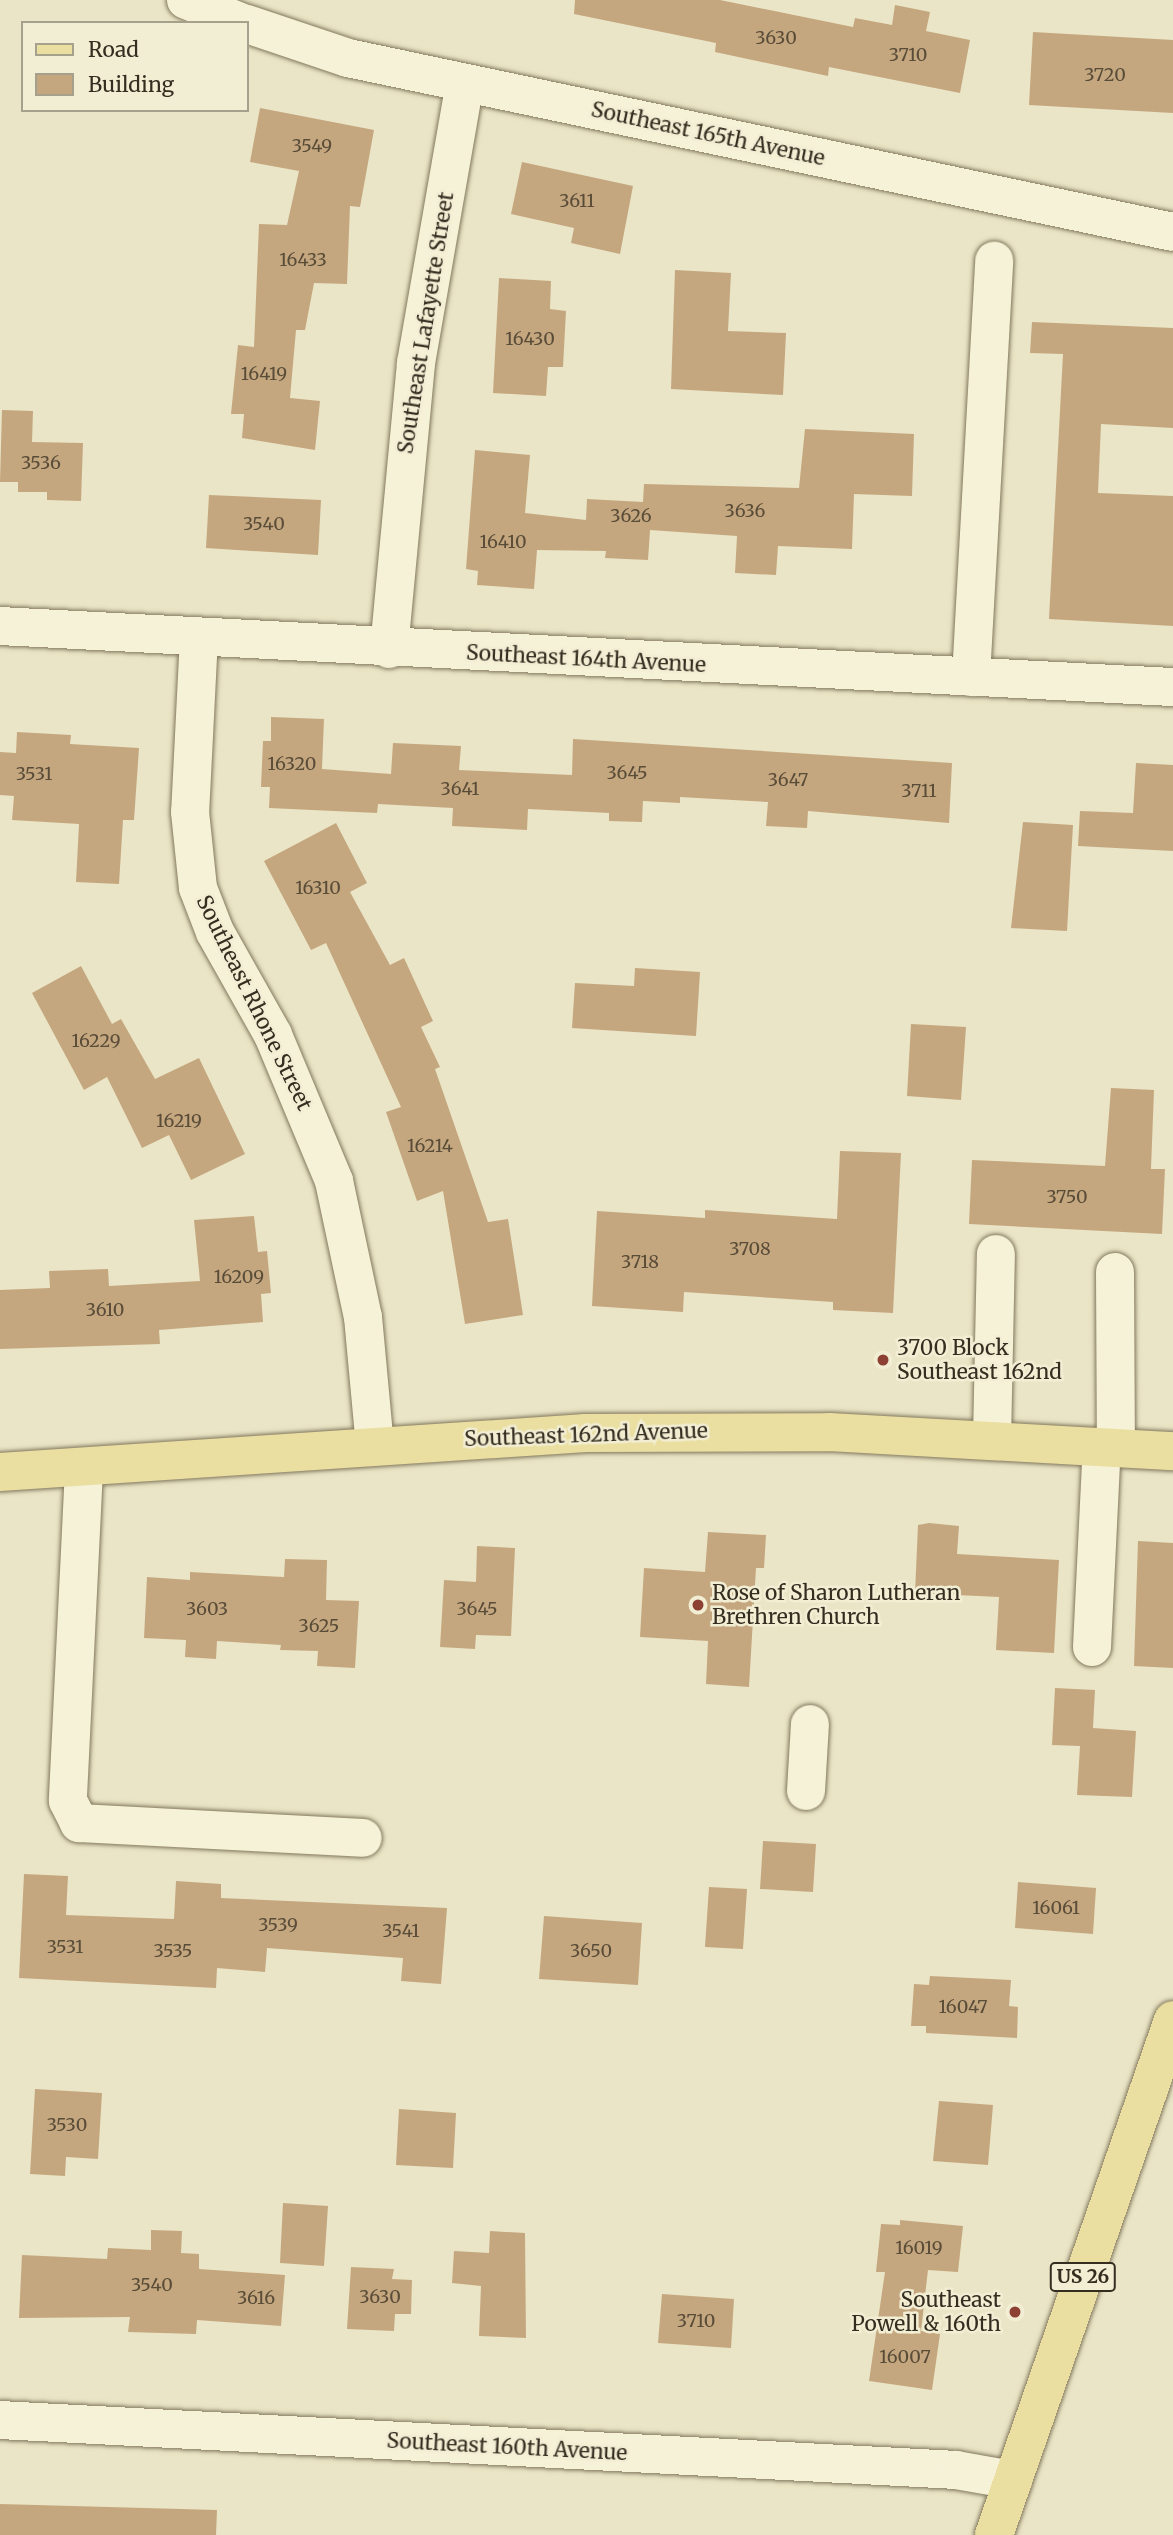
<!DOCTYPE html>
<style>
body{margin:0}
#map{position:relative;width:1173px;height:2535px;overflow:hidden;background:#eae5c6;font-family:Merriweather,serif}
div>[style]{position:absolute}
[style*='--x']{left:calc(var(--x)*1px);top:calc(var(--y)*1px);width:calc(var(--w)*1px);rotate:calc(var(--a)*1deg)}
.building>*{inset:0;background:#c5a77f}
.roads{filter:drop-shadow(0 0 2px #83785d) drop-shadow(0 0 2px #83785d)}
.minor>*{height:38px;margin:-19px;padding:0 19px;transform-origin:19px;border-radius:19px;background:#f5f2d8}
.major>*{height:38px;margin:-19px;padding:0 19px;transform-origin:19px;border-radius:19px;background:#eadfa1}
.dots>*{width:19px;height:19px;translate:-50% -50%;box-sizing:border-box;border:4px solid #f2eed4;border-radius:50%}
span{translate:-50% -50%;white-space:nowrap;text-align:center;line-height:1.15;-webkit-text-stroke:5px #f2eed4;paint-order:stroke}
.number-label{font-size:18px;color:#594c38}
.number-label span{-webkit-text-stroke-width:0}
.shield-label span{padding:2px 5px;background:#f2eed4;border:2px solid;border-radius:5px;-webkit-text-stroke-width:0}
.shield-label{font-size:19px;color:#352d20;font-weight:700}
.street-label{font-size:21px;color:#352d20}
.poi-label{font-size:21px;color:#352d20}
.left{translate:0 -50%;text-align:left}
.right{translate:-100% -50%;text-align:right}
.legend{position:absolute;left:21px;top:21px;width:228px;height:91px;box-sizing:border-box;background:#f2eed4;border:2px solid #a6a18c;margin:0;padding:9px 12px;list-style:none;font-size:21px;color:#352d20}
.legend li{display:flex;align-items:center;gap:14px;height:35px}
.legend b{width:35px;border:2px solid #a6a18c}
</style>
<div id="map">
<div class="building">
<i style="clip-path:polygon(575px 0,720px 0,853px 27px,855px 18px,892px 25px,895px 5px,930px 12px,926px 31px,970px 40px,960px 93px,829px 67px,828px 76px,715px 52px,716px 43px,574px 14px)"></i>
<i style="clip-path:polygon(1033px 32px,1173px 40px,1173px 113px,1029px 105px)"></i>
<i style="clip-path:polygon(260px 108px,374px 130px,360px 207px,350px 206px,347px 284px,314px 283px,305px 330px,296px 330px,290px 398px,320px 401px,315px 450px,242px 438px,244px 414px,231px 414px,238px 345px,254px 347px,259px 224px,287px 225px,299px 171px,250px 162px)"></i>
<i style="clip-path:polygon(522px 162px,633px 186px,620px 254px,571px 243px,574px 228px,511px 214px)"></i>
<i style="clip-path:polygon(675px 270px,731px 273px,728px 331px,786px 333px,783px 395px,671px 389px)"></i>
<i style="clip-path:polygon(499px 278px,551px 281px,550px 309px,566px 311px,563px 367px,548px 367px,546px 396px,493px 393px)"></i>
<i style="clip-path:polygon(1032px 322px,1173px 328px,1173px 428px,1101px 424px,1098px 493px,1173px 496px,1173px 626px,1049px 619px,1063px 354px,1030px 353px)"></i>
<i style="clip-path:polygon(2px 410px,33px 411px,32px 442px,83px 443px,81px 501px,47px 500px,47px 492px,18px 492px,18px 482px,0 482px)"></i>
<i style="clip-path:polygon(805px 429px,914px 434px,912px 496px,854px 494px,852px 549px,778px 546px,776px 575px,735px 573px,737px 536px,650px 530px,648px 560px,605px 558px,606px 551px,537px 550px,534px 589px,477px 585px,478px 571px,466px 569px,475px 450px,530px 455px,525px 513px,586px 520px,587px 499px,643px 502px,644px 484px,799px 488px)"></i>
<i style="clip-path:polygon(209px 495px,321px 500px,318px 555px,206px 548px)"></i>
<i style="clip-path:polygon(271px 717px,324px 719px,322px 769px,391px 774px,393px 743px,461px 746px,459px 770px,572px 775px,573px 739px,952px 763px,949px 823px,808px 811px,807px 828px,766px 826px,768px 802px,680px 797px,680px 803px,643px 801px,642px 822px,609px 821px,609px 813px,528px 809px,527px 830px,452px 826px,453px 808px,378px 804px,377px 813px,269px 808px,270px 787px,261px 787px,263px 741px,271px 741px)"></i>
<i style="clip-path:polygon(17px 732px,71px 735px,70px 744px,139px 748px,134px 820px,123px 820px,119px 884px,76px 882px,79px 824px,12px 820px,14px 796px,0 795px,0 752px,16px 753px)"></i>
<i style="clip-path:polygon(1136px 763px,1173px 765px,1173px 851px,1078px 846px,1080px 811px,1133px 813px)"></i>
<i style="clip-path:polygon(1023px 822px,1073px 825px,1067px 931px,1011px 928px)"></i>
<i style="clip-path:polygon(336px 823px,367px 883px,350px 892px,390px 965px,404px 958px,433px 1021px,421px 1027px,440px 1067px,435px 1069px,488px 1222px,508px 1219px,523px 1315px,465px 1324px,443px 1191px,417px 1201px,386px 1112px,401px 1107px,326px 943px,311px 950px,264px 861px)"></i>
<i style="clip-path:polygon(81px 966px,112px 1024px,121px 1019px,155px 1079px,199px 1058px,245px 1154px,191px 1180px,169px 1135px,142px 1148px,107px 1077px,84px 1090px,32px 993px)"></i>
<i style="clip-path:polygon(635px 968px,700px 972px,696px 1036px,572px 1028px,575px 983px,634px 986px)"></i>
<i style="clip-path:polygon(911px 1024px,966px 1027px,961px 1100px,907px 1096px)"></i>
<i style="clip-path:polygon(1111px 1088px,1154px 1090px,1151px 1169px,1165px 1169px,1162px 1234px,969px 1224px,972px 1160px,1105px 1166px)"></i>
<i style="clip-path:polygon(840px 1151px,901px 1153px,893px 1313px,833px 1310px,833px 1302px,684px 1292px,683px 1312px,592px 1306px,597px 1211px,705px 1218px,705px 1210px,837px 1219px)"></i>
<i style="clip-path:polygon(254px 1216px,258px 1252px,267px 1251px,271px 1293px,261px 1294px,263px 1322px,159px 1330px,160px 1344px,0 1349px,0 1290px,50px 1288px,49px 1271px,108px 1269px,109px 1286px,200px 1281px,194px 1220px)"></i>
<i style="clip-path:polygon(929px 1523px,959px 1526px,957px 1554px,1059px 1560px,1054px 1653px,996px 1650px,999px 1597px,915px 1593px,918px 1525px)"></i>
<i style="clip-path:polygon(708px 1532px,766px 1535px,764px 1568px,756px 1568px,749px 1687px,706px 1684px,708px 1641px,640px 1637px,644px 1568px,705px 1572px)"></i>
<i style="clip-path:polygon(1138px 1541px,1173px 1543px,1173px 1668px,1134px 1666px)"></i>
<i style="clip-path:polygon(477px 1546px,515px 1548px,511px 1636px,476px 1635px,475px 1649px,440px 1647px,444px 1580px,476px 1582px)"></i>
<i style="clip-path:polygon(285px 1559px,327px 1560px,326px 1600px,359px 1601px,355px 1668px,317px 1666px,318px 1651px,280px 1650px,281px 1645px,217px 1641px,216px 1659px,185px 1657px,186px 1640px,144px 1638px,147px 1577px,190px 1580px,190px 1572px,284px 1577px)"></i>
<i style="clip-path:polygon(1055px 1688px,1095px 1690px,1093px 1728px,1136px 1731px,1132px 1797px,1077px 1795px,1080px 1746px,1052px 1745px)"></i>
<i style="clip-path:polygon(763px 1841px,816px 1844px,813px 1892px,760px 1889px)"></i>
<i style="clip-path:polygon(24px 1874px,68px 1876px,66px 1915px,174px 1919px,176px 1881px,221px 1884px,221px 1898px,447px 1908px,441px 1984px,401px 1981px,403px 1958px,267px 1948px,265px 1972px,217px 1968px,216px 1988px,19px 1978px)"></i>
<i style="clip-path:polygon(1018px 1882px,1096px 1888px,1093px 1934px,1015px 1928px)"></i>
<i style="clip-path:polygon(709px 1887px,747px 1889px,743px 1949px,705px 1947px)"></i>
<i style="clip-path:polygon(544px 1916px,642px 1923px,638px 1985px,539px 1979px)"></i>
<i style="clip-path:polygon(930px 1976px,1011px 1980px,1009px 2006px,1018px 2007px,1017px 2038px,926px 2033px,926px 2026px,911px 2026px,914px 1984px,929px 1985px)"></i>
<i style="clip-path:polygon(35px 2089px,102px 2093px,98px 2159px,66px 2157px,65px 2176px,30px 2174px)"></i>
<i style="clip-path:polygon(939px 2101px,993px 2105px,988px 2165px,933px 2161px)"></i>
<i style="clip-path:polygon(399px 2109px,456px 2113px,453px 2168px,396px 2165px)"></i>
<i style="clip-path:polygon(283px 2203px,328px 2206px,324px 2266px,280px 2263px)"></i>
<i style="clip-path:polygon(900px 2220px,963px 2226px,958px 2272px,928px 2270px,921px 2331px,940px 2334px,932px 2390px,869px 2381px,885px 2272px,876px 2272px,881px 2224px,900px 2225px)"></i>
<i style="clip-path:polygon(151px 2230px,182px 2231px,181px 2253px,199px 2254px,199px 2269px,285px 2275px,281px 2326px,197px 2320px,196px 2334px,128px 2332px,130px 2317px,19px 2318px,22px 2255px,107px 2259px,108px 2248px,151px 2250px)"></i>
<i style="clip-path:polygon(490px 2231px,525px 2233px,526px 2338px,479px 2336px,481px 2286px,452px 2283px,454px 2251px,489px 2253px)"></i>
<i style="clip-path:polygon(351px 2267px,394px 2269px,392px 2279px,412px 2280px,411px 2314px,395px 2314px,394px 2331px,347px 2329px)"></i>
<i style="clip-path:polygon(662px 2294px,734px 2299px,731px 2348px,658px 2343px)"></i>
<i style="clip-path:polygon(0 2504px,217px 2510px,216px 2535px,0 2535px)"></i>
</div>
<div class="roads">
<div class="minor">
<i style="--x:186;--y:0;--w:61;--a:22"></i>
<i style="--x:247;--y:24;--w:107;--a:18.6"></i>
<i style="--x:348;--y:58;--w:843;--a:11.91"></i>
<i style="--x:0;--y:626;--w:1175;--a:2.98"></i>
<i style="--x:199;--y:637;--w:175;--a:92.9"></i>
<i style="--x:190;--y:812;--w:76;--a:84"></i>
<i style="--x:198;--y:888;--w:47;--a:68.9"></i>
<i style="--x:215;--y:932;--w:118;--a:60.6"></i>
<i style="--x:273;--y:1035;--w:158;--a:67.3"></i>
<i style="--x:334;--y:1181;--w:139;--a:78"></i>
<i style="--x:363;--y:1317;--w:130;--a:84.7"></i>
<i style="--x:389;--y:649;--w:287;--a:-84.6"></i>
<i style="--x:416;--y:363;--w:284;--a:-80.1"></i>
<i style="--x:971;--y:677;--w:417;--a:-86.8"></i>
<i style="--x:1115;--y:1272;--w:176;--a:89.7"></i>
<i style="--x:992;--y:1440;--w:186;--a:-88.8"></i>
<i style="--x:84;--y:1469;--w:332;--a:92.8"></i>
<i style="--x:68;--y:1801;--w:25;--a:63"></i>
<i style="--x:79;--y:1823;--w:284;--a:3"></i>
<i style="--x:1092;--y:1647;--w:201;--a:-87.2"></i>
<i style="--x:806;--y:1791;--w:67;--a:-86.6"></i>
<i style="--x:0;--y:2420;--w:957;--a:2.99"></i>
<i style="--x:956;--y:2470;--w:58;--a:10"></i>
</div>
<div class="major">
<i style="--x:0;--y:1472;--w:587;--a:-3.81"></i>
<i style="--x:586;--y:1433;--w:243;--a:-0.2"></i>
<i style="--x:829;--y:1432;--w:345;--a:3.2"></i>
<i style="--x:994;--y:2535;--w:545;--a:-70.83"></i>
</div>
</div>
<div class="dots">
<i style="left:883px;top:1360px;background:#8d4133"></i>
<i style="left:698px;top:1605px;background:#8d4133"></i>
<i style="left:1015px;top:2312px;background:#8d4133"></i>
</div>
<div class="number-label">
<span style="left:776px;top:38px">3630</span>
<span style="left:908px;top:55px">3710</span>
<span style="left:1105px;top:75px">3720</span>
<span style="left:312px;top:146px">3549</span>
<span style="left:577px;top:201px">3611</span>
<span style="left:303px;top:260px">16433</span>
<span style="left:530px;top:339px">16430</span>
<span style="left:264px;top:374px">16419</span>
<span style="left:41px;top:463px">3536</span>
<span style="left:745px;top:511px">3636</span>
<span style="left:631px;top:516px">3626</span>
<span style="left:264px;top:524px">3540</span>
<span style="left:503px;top:542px">16410</span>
<span style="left:292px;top:764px">16320</span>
<span style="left:627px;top:773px">3645</span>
<span style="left:34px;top:774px">3531</span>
<span style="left:788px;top:780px">3647</span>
<span style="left:460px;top:789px">3641</span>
<span style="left:919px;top:791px">3711</span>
<span style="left:318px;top:888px">16310</span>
<span style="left:96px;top:1041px">16229</span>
<span style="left:179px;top:1121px">16219</span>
<span style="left:430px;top:1146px">16214</span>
<span style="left:1067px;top:1197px">3750</span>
<span style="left:750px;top:1249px">3708</span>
<span style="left:640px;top:1262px">3718</span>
<span style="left:239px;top:1277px">16209</span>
<span style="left:105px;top:1310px">3610</span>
<span style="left:207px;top:1609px">3603</span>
<span style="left:477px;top:1609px">3645</span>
<span style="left:319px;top:1626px">3625</span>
<span style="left:1056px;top:1908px">16061</span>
<span style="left:278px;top:1925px">3539</span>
<span style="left:401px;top:1931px">3541</span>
<span style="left:65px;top:1947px">3531</span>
<span style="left:173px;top:1951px">3535</span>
<span style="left:591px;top:1951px">3650</span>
<span style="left:963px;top:2007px">16047</span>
<span style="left:67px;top:2125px">3530</span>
<span style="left:919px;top:2248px">16019</span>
<span style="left:152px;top:2285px">3540</span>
<span style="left:380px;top:2297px">3630</span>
<span style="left:256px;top:2298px">3616</span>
<span style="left:696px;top:2321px">3710</span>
<span style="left:905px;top:2357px">16007</span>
</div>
<div class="shield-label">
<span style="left:1083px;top:2277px">US 26</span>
</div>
<div class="street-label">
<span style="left:708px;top:134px;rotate:12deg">Southeast 165th Avenue</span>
<span style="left:426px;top:323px;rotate:-81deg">Southeast Lafayette Street</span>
<span style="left:586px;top:659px;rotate:3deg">Southeast 164th Avenue</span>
<span style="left:254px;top:1003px;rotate:64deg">Southeast Rhone Street</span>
<span style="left:586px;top:1435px;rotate:-2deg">Southeast 162nd Avenue</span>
<span style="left:507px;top:2447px;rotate:3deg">Southeast 160th Avenue</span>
</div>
<div class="poi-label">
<span class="left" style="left:897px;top:1360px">3700 Block<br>Southeast 162nd</span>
<span class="left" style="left:712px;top:1605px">Rose of Sharon Lutheran<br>Brethren Church</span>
<span class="right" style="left:1001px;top:2312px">Southeast<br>Powell &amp; 160th</span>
</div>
<ul class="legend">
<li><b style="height:9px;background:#eadfa1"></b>Road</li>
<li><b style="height:19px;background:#c5a77f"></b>Building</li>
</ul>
</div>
